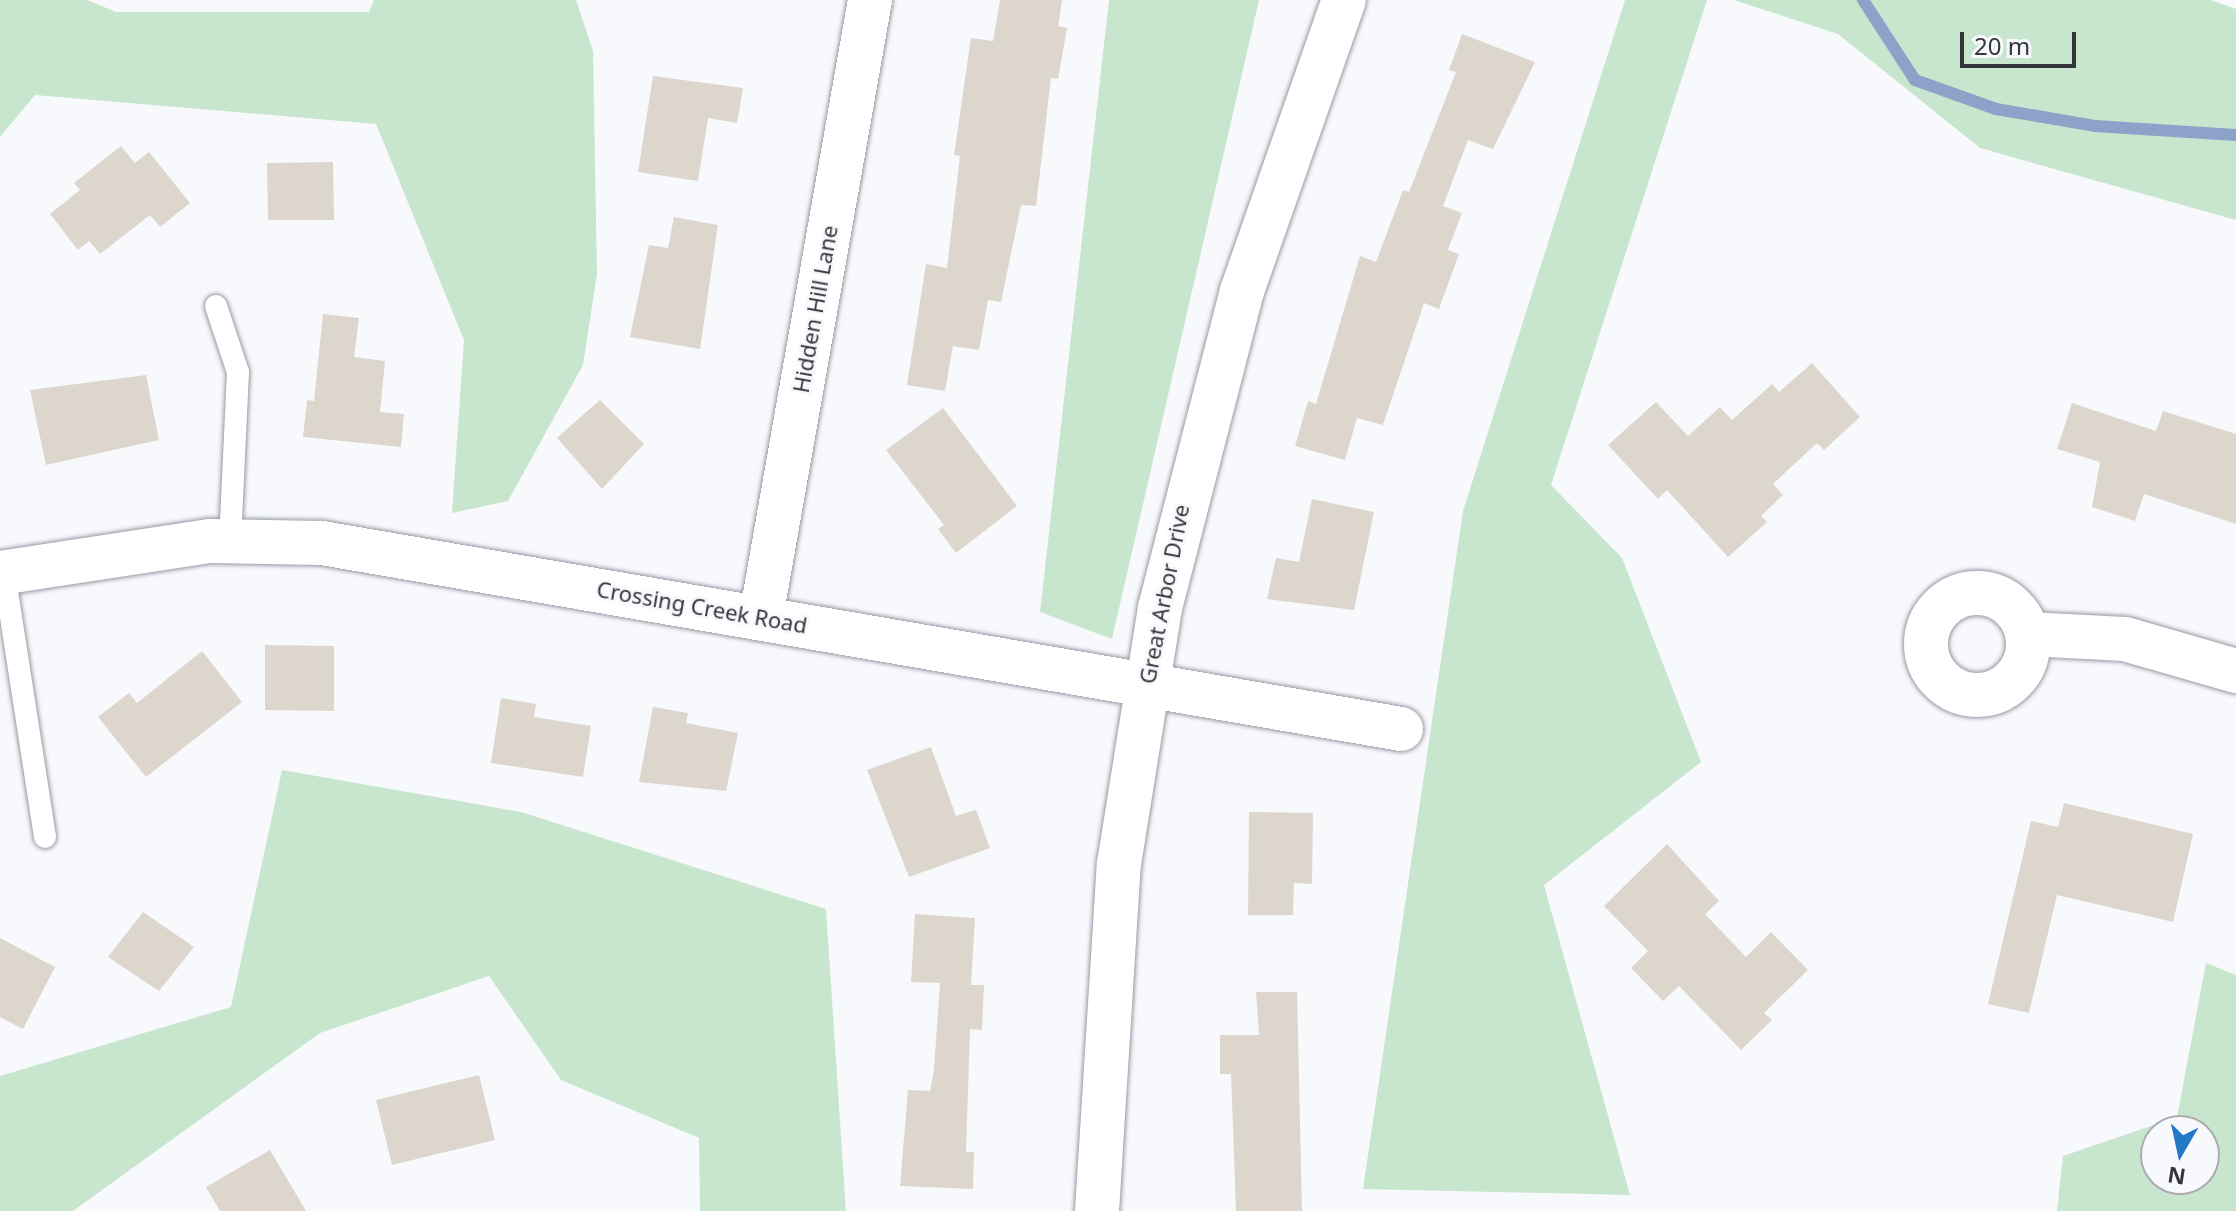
<!DOCTYPE html>
<style>
body{margin:0}
#map{position:relative;width:2236px;height:1211px;overflow:hidden;background:#f8f9fd;font-family:"Noto Sans",sans-serif}
div>[style]{position:absolute}
[style*='--x']{left:calc(var(--x)*1px);top:calc(var(--y)*1px);width:calc(var(--w)*1px);rotate:calc(var(--a)*1deg)}
.green>*{inset:0;background:#c8e6cd}
.stream>*{height:12px;margin:-6px;padding:0 6px;transform-origin:6px;border-radius:6px;background:#8da2c8}
.building>*{inset:0;background:#ddd6cd}
.roads{filter:drop-shadow(0 0 2px #979aa4) drop-shadow(0 0 2px #979aa4)}
.lane>*{height:22px;margin:-11px;padding:0 11px;transform-origin:11px;border-radius:11px;background:#fff}
.street>*{height:44px;margin:-22px;padding:0 22px;transform-origin:22px;border-radius:22px;background:#fff}
.street>.ring{margin:-22px;padding:0;box-sizing:content-box;background:none;border:44px solid #fff;border-radius:50%}
span{translate:-50% -50%;white-space:nowrap;text-align:center;line-height:1.15;-webkit-text-stroke:6px #f8f9fd;paint-order:stroke}
.street-label{font-size:22px;color:#35363b}
.north{position:absolute;left:2140px;top:1115px;width:80px;height:80px;box-sizing:border-box;background:#f8f9fd;border:2px solid #aaabaf;border-radius:50%;rotate:189deg;font-size:22px;font-weight:700;line-height:32px;text-align:center;color:#35363b}
.north::after{content:'';display:block;margin:auto;width:28px;height:36px;background:#2478c6;clip-path:polygon(50% 0,100% 100%,50% 72%,0 100%)}
.scale{position:absolute;left:1960px;top:32px;width:116px;height:36px;box-sizing:border-box;border:4px solid #35363b;border-top:0;padding-left:10px;font-size:24px;line-height:28px;white-space:nowrap;color:#35363b;-webkit-text-stroke:6px #f8f9fd;paint-order:stroke}
</style>
<div id="map">
<div class="green">
<i style="clip-path:polygon(0 0,87px 0,116px 12px,369px 12px,374px 0,576px 0,593px 51px,597px 274px,583px 365px,508px 501px,452px 513px,464px 340px,376px 124px,35px 95px,0 137px)"></i>
<i style="clip-path:polygon(1109px 0,1259px 0,1112px 639px,1040px 612px)"></i>
<i style="clip-path:polygon(1625px 0,1707px 0,1551px 485px,1622px 558px,1701px 762px,1544px 885px,1630px 1195px,1363px 1189px,1463px 511px)"></i>
<i style="clip-path:polygon(1734px 0,2211px 0,2236px 9px,2236px 220px,1980px 148px,1838px 34px)"></i>
<i style="clip-path:polygon(282px 770px,521px 812px,826px 909px,846px 1211px,700px 1211px,699px 1138px,561px 1080px,489px 976px,320px 1033px,73px 1211px,0 1211px,0 1076px,231px 1007px)"></i>
<i style="clip-path:polygon(evenodd,2206px 963px,2236px 975px,2236px 1211px,2057px 1211px,2063px 1156px,2177px 1117px,2206px 963px,2156px 1131px,2204px 1131px,2204px 1179px,2156px 1179px,2156px 1131px)"></i>
</div>
<div class="stream">
<i style="--x:1863;--y:0;--w:95;--a:57"></i>
<i style="--x:1915;--y:80;--w:86;--a:19.7"></i>
<i style="--x:1996;--y:109;--w:100;--a:9.7"></i>
<i style="--x:2095;--y:126;--w:141;--a:3.7"></i>
</div>
<div class="building">
<i style="clip-path:polygon(1000px 0,1062px 0,1058px 26px,1067px 28px,1058px 79px,1051px 78px,1036px 206px,1021px 205px,1001px 302px,988px 300px,979px 350px,953px 346px,945px 391px,907px 385px,926px 264px,947px 268px,960px 156px,954px 155px,971px 38px,993px 41px)"></i>
<i style="clip-path:polygon(1462px 34px,1535px 62px,1493px 149px,1468px 140px,1443px 206px,1462px 213px,1448px 250px,1459px 254px,1439px 309px,1424px 303px,1383px 425px,1357px 418px,1345px 460px,1295px 446px,1308px 401px,1316px 404px,1360px 256px,1376px 262px,1403px 190px,1409px 192px,1456px 72px,1449px 70px)"></i>
<i style="clip-path:polygon(653px 76px,743px 88px,737px 123px,708px 118px,698px 181px,638px 172px)"></i>
<i style="clip-path:polygon(121px 146px,135px 163px,149px 152px,190px 203px,160px 227px,150px 215px,100px 254px,89px 241px,78px 250px,50px 214px,80px 190px,74px 183px)"></i>
<i style="clip-path:polygon(333px 162px,334px 220px,268px 220px,267px 163px)"></i>
<i style="clip-path:polygon(674px 217px,718px 225px,700px 349px,630px 337px,649px 245px,668px 248px)"></i>
<i style="clip-path:polygon(323px 314px,359px 318px,354px 357px,385px 361px,380px 412px,404px 414px,401px 447px,303px 437px,307px 400px,314px 401px)"></i>
<i style="clip-path:polygon(1812px 363px,1860px 417px,1824px 450px,1817px 443px,1773px 484px,1783px 495px,1761px 516px,1767px 522px,1728px 557px,1667px 490px,1658px 499px,1608px 445px,1656px 402px,1688px 436px,1720px 407px,1732px 420px,1772px 384px,1779px 392px)"></i>
<i style="clip-path:polygon(146px 375px,159px 440px,46px 465px,30px 390px)"></i>
<i style="clip-path:polygon(600px 400px,644px 444px,602px 489px,557px 438px)"></i>
<i style="clip-path:polygon(2072px 403px,2156px 431px,2163px 411px,2236px 434px,2236px 524px,2144px 494px,2135px 521px,2092px 507px,2100px 462px,2057px 449px)"></i>
<i style="clip-path:polygon(943px 408px,1017px 506px,956px 553px,938px 529px,944px 525px,886px 450px)"></i>
<i style="clip-path:polygon(1312px 499px,1374px 512px,1354px 610px,1267px 599px,1276px 558px,1299px 562px)"></i>
<i style="clip-path:polygon(265px 645px,334px 646px,334px 711px,265px 710px)"></i>
<i style="clip-path:polygon(202px 651px,242px 702px,146px 777px,98px 717px,129px 693px,137px 703px)"></i>
<i style="clip-path:polygon(501px 698px,536px 704px,534px 717px,591px 726px,583px 777px,491px 763px)"></i>
<i style="clip-path:polygon(653px 707px,688px 713px,686px 723px,738px 733px,726px 791px,639px 782px)"></i>
<i style="clip-path:polygon(931px 747px,956px 816px,976px 810px,990px 848px,909px 877px,867px 770px)"></i>
<i style="clip-path:polygon(2064px 803px,2193px 834px,2173px 922px,2057px 895px,2029px 1013px,1988px 1004px,2031px 821px,2058px 827px)"></i>
<i style="clip-path:polygon(1249px 812px,1313px 813px,1312px 884px,1294px 883px,1293px 915px,1248px 915px)"></i>
<i style="clip-path:polygon(1667px 844px,1719px 901px,1705px 914px,1746px 957px,1771px 932px,1808px 970px,1764px 1013px,1772px 1020px,1741px 1050px,1679px 986px,1663px 1001px,1631px 968px,1648px 951px,1604px 906px)"></i>
<i style="clip-path:polygon(143px 912px,194px 947px,159px 991px,108px 957px)"></i>
<i style="clip-path:polygon(915px 914px,975px 918px,971px 985px,984px 985px,982px 1030px,970px 1029px,966px 1152px,974px 1152px,973px 1189px,900px 1186px,908px 1090px,930px 1091px,934px 1070px,940px 983px,911px 982px)"></i>
<i style="clip-path:polygon(0 938px,55px 967px,23px 1029px,0 1017px)"></i>
<i style="clip-path:polygon(1256px 992px,1297px 992px,1302px 1211px,1236px 1211px,1231px 1074px,1220px 1074px,1220px 1035px,1259px 1035px)"></i>
<i style="clip-path:polygon(479px 1075px,495px 1140px,392px 1165px,376px 1100px)"></i>
<i style="clip-path:polygon(270px 1150px,306px 1211px,220px 1211px,206px 1187px)"></i>
</div>
<div class="roads">
<div class="lane">
<i style="--x:216;--y:306;--w:70;--a:71.6"></i>
<i style="--x:238;--y:372;--w:168;--a:92.7"></i>
<i style="--x:4;--y:572;--w:268;--a:81.2"></i>
</div>
<div class="street">
<i style="--x:0;--y:573;--w:212;--a:-8.7"></i>
<i style="--x:210;--y:541;--w:112;--a:1"></i>
<i style="--x:322;--y:543;--w:1095;--a:9.78"></i>
<i class="ring" style="left:1926px;top:593px;width:58px;height:58px"></i>
<i style="--x:761;--y:617;--w:627;--a:-79.98"></i>
<i style="--x:2028;--y:634;--w:97;--a:3"></i>
<i style="--x:2125;--y:639;--w:116;--a:16.1"></i>
<i style="--x:1097;--y:1211;--w:348;--a:-86.4"></i>
<i style="--x:1119;--y:864;--w:259;--a:-80.9"></i>
<i style="--x:1160;--y:608;--w:327;--a:-75.5"></i>
<i style="--x:1242;--y:291;--w:308;--a:-70.7"></i>
</div>
</div>
<div class="street-label">
<span style="left:815px;top:309px;rotate:-80deg">Hidden Hill Lane</span>
<span style="left:1164px;top:594px;rotate:-79deg">Great Arbor Drive</span>
<span style="left:702px;top:607px;rotate:10deg">Crossing Creek Road</span>
</div>
<div class="north">N</div>
<div class="scale">20 m</div>
</div>
